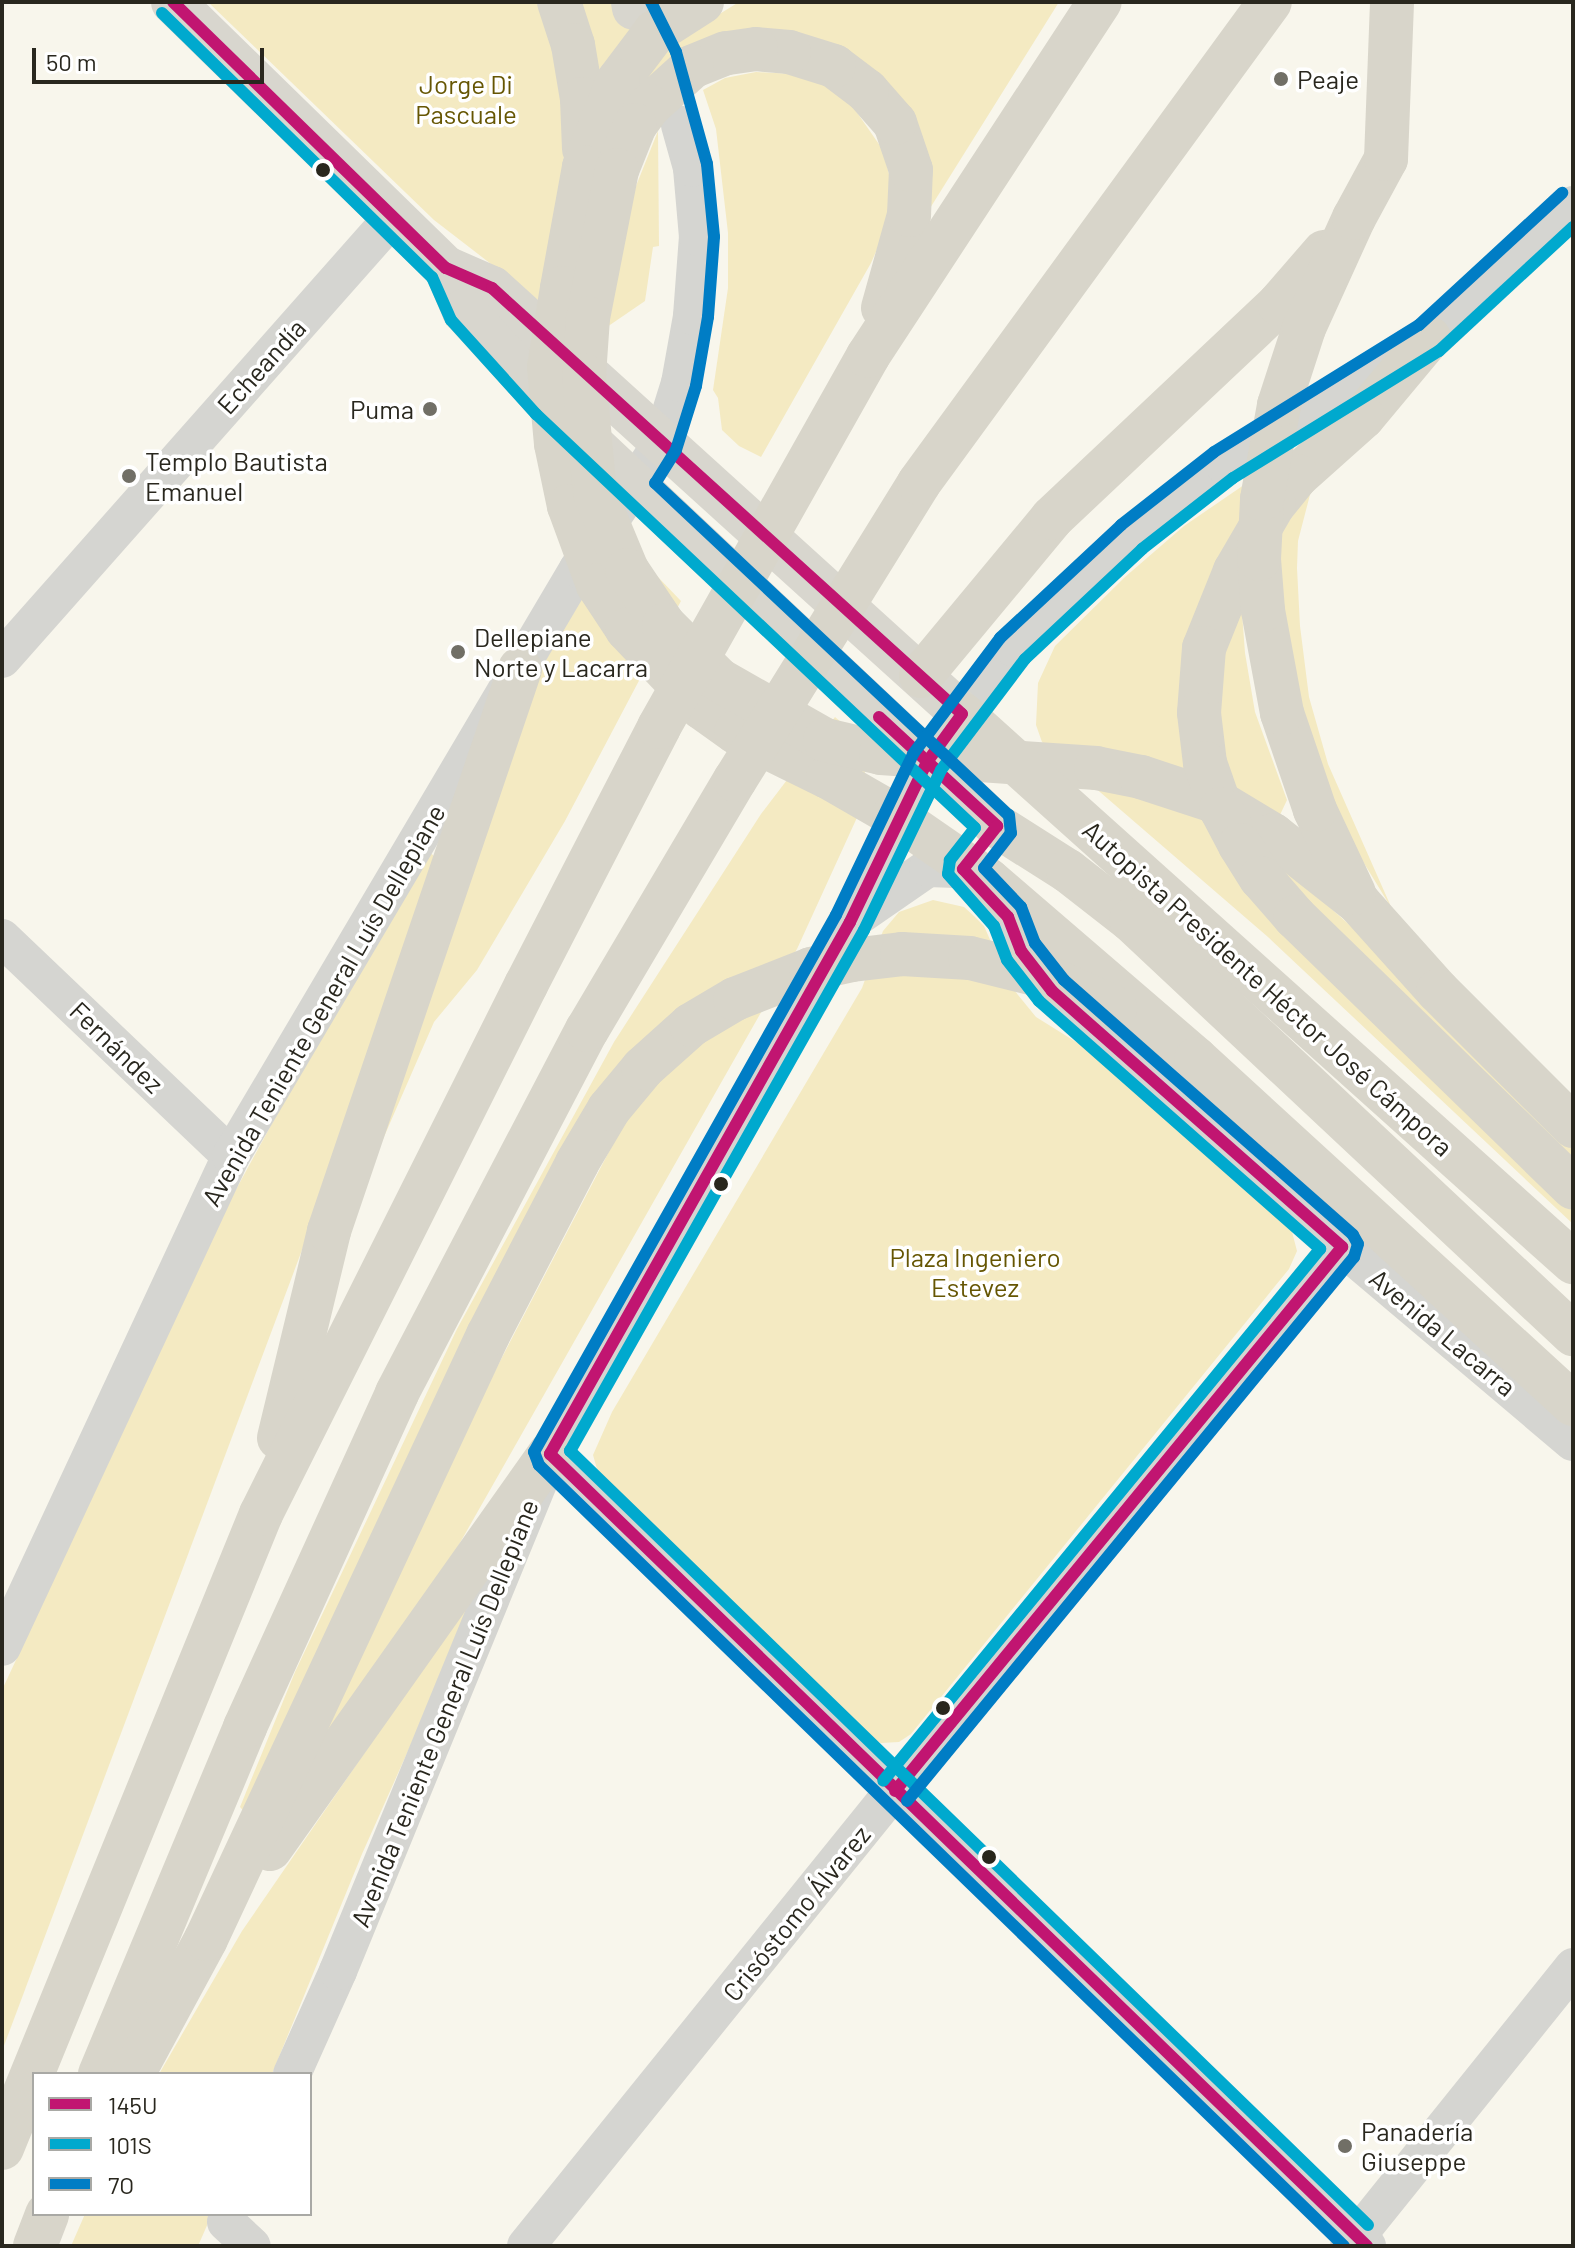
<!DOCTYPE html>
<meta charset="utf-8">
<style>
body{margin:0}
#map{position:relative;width:1575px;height:2248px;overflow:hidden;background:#f8f6ec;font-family:Barlow,sans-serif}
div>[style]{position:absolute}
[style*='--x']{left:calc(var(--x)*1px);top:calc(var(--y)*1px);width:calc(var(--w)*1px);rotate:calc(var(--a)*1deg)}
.green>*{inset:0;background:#f4eac2}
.minor>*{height:38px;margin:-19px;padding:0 19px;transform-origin:19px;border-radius:19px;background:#d5d5d1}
.major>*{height:44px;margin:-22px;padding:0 22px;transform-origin:22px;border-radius:22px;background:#d8d6ce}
.highway>*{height:44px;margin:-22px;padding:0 22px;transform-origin:22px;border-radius:22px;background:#d8d5ca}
.bus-1>*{height:12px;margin:-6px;padding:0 6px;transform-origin:6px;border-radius:6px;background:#c11571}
.bus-2>*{height:12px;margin:-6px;padding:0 6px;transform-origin:6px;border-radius:6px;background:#00a9ce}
.bus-3>*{height:12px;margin:-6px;padding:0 6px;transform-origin:6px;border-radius:6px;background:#007dc5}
.dots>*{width:22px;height:22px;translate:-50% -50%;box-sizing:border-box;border:4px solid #fff;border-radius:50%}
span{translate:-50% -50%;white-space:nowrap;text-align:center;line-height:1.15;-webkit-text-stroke:7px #fff;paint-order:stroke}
.poi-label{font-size:26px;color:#29271e}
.left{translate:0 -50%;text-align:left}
.right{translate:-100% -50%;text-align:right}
.park-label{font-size:26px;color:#665603}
.street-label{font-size:26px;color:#29271e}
.frame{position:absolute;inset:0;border:4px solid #29271e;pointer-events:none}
.legend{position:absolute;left:32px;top:2072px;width:280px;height:144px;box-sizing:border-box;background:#fff;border:2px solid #a9a9a5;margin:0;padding:10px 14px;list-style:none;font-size:24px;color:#29271e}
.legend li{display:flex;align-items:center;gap:16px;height:40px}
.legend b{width:40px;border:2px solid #a9a9a5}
.scale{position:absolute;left:32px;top:48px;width:232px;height:36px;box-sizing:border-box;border:4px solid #29271e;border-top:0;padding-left:10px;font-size:24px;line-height:28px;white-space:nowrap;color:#29271e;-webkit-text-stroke:6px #fff;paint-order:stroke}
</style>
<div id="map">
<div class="green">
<i style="clip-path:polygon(208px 2px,542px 2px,566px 118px,563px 173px,636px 186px,658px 131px,659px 246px,653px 247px,645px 301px,607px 327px,539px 301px,434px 220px)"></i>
<i style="clip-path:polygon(580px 2px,614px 2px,621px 16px,661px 2px,595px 74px)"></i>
<i style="clip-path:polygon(739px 2px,1059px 2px,927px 213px,830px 44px,634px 89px,674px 42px)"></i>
<i style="clip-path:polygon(756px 72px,793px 74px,825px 85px,849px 101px,883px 150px,891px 182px,886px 229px,871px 263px,761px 457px,739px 446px,722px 430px,718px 398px,713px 390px,728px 288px,728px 233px,716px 129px,703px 90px,725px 78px)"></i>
<i style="clip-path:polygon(1295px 450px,1235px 537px,1204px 806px,1573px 1202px,1573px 1224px,1268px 937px,1042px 742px,1036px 725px,1038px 683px,1055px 646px,1125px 577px,1184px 526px)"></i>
<i style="clip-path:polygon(1312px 487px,1298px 541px,1297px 568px,1300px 626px,1309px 697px,1328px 764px,1392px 909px,1359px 855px,1241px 599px,1245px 653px,1255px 712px,1287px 800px,1264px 849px,1353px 928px,1429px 1009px,1573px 1150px,1573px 1167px,1272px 873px,1216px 754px,1226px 615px)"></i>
<i style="clip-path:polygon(632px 550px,681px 601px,565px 821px,477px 970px,434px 1022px,373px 1162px,552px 628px)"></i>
<i style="clip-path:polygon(835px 717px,856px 735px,865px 772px,860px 811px,797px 949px,440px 1578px,303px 1778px,407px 1540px,680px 1015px,249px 1817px,240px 1807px,295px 1672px,457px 1329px,614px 1042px,761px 814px)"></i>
<i style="clip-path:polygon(428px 851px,434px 856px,326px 1186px,2px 2051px,2px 1690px,233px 1195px,312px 1050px)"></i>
<i style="clip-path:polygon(933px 900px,964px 907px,974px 916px,984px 926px,1010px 985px,1036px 1017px,1097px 1055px,1280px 1215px,1291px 1228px,1297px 1251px,1289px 1269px,911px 1734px,899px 1742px,881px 1743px,870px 1738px,610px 1488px,597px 1469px,593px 1455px,612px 1412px,862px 988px,883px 931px,899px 912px)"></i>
<i style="clip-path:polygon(486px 1576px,362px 1854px,272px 2074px,159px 2074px,242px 1931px)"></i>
<i style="clip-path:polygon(85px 2214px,212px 2214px,198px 2246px,71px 2246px)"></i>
</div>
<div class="minor">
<i style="--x:2;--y:659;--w:590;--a:-48.5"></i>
<i style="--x:985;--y:890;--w:35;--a:50"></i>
<i style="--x:1008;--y:917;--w:36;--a:69"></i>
<i style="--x:1021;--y:951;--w:51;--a:52.2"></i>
<i style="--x:1052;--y:991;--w:387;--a:41.4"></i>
<i style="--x:1342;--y:1247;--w:302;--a:40.2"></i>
<i style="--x:854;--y:919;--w:90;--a:-34.6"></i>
<i style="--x:928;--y:868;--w:35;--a:2"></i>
<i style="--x:2;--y:938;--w:316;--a:43.6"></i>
<i style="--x:550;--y:1454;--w:1138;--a:44.11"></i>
<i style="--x:2;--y:1647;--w:542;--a:-65"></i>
<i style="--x:231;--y:1156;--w:682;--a:-59.41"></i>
<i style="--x:578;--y:569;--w:150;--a:-56.4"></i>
<i style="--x:661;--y:444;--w:64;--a:-72.7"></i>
<i style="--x:680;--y:383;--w:68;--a:-79.8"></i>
<i style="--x:692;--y:316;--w:79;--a:-85.7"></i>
<i style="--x:698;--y:237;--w:69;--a:-95"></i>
<i style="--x:692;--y:168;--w:45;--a:-105.6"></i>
<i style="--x:292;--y:2074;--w:113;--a:-65.9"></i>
<i style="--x:338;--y:1971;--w:559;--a:-67.7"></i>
<i style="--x:550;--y:1454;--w:402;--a:-60.2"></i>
<i style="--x:750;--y:1105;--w:209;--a:-61.3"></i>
<i style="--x:850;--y:922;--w:178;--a:-64.3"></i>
<i style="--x:927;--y:762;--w:143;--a:-53"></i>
<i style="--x:1013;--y:648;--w:163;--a:-43"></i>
<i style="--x:1132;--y:537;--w:117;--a:-38"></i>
<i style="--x:1224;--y:465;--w:241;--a:-31.8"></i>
<i style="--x:1429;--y:338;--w:196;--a:-42.7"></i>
<i style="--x:226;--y:2222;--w:35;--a:43"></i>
<i style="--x:526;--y:2246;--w:635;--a:-51.07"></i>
<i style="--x:925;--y:1752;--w:655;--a:-50.45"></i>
<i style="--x:1349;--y:2246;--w:358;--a:-51.2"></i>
</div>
<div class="major">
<i style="--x:173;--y:2;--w:381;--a:44.3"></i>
<i style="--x:446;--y:268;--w:50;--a:23.5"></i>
<i style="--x:492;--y:288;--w:634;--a:42.19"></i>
<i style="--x:633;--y:2;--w:6;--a:81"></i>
<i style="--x:446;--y:268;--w:47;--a:67.3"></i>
<i style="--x:464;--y:311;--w:123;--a:47.6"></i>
<i style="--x:547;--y:402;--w:618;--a:43.3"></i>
</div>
<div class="highway">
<i style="--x:559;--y:2;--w:45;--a:72"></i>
<i style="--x:573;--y:45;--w:55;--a:80.5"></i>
<i style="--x:582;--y:99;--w:50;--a:87.7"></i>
<i style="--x:702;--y:2;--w:56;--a:147.4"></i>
<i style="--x:655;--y:32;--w:61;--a:127.1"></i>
<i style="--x:618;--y:81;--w:92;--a:111.6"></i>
<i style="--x:584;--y:167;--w:123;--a:100.3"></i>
<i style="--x:562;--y:288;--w:80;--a:99.3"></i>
<i style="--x:549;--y:367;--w:77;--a:84.8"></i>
<i style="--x:556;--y:444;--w:63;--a:78.2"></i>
<i style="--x:569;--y:506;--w:84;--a:69.8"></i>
<i style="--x:598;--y:585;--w:53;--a:56.6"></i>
<i style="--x:627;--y:629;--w:108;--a:46.5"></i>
<i style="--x:701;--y:707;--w:43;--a:35.5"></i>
<i style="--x:736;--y:732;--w:102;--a:26.1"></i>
<i style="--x:828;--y:777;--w:76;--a:29.9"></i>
<i style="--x:894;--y:815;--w:114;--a:34.7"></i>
<i style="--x:988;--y:880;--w:274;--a:40.7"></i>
<i style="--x:1196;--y:1059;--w:511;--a:42.46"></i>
<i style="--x:883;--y:308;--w:97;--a:-74.4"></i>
<i style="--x:909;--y:215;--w:45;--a:-87.5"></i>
<i style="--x:911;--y:170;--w:50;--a:-108.8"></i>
<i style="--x:895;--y:123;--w:43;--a:-131.2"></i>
<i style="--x:867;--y:91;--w:41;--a:-142.9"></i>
<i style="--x:834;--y:66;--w:47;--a:-162.7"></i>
<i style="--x:789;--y:52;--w:33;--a:-175"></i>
<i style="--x:756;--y:49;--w:30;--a:172"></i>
<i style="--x:726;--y:53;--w:37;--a:158"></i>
<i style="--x:692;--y:67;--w:58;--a:137.8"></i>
<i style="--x:649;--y:106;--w:24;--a:126"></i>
<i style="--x:635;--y:125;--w:48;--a:111.8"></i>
<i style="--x:617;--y:170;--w:151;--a:101.1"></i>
<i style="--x:588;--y:318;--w:57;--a:94"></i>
<i style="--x:584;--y:375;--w:119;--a:84.7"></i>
<i style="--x:595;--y:493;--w:83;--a:67.4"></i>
<i style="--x:627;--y:570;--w:66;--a:56.1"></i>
<i style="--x:664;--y:625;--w:78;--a:45"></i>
<i style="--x:719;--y:680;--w:122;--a:29.5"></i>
<i style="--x:825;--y:740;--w:57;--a:13.1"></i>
<i style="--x:881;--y:753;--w:216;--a:4"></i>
<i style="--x:1096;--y:768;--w:46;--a:11.3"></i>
<i style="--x:1141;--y:777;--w:83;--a:18.2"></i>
<i style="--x:1220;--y:803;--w:62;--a:31.1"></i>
<i style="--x:1273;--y:835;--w:110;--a:38.3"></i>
<i style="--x:1359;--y:903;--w:118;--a:48.1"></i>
<i style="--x:1438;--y:991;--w:191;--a:45"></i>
<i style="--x:1429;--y:338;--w:103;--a:129.9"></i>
<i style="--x:1363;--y:417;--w:89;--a:138.2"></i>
<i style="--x:1297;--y:476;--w:36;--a:129"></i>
<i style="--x:1274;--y:504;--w:78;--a:120.2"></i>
<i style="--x:1235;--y:571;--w:83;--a:111.9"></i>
<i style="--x:1204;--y:648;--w:65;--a:94.4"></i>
<i style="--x:1199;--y:713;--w:50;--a:83.2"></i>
<i style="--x:1205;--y:763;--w:49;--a:70.8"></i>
<i style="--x:1221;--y:809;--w:41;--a:62.2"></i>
<i style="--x:1240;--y:845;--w:39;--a:58"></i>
<i style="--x:1261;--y:878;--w:52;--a:48.9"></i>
<i style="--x:1295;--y:917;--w:388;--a:44.2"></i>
<i style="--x:921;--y:676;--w:205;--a:-50.3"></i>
<i style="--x:1052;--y:518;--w:312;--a:-43.3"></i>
<i style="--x:1279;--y:304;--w:69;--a:-49.1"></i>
<i style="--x:962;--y:714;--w:821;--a:41.89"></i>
<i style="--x:997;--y:826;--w:84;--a:32.4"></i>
<i style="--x:1068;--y:871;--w:80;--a:37.9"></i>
<i style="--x:1131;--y:920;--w:606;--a:43.13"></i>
<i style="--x:1354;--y:893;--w:92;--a:-115.2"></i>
<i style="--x:1315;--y:810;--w:102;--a:-108.8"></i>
<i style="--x:1282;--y:713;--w:105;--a:-100.5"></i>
<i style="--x:1263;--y:610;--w:51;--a:-94.5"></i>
<i style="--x:1259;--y:559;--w:60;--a:-87.1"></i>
<i style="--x:1262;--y:499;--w:96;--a:-79.7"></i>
<i style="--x:1279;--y:405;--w:81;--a:-72"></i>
<i style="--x:1304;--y:328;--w:121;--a:-65.6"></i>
<i style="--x:1354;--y:218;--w:67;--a:-61.5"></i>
<i style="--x:1386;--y:159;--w:157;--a:-87.8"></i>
<i style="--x:279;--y:1438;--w:213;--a:-76.4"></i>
<i style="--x:329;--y:1231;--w:594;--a:-71.23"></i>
<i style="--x:270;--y:1849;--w:484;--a:-54.7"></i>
<i style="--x:100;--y:2074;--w:376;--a:-67.3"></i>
<i style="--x:245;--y:1727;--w:367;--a:-65.5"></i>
<i style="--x:397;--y:1393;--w:410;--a:-62.4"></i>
<i style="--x:587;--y:1030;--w:291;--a:-59.4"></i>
<i style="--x:735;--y:780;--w:349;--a:-58.2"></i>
<i style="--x:919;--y:483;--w:595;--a:-53.88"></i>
<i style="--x:133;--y:2074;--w:153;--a:-61.6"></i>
<i style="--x:206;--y:1939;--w:667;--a:-64.97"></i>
<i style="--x:488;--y:1335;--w:194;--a:-62.6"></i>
<i style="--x:577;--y:1163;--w:63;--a:-59.3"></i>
<i style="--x:609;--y:1109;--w:53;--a:-50.3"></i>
<i style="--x:643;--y:1068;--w:64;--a:-41.9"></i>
<i style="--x:691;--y:1025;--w:51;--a:-30.6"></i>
<i style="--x:735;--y:999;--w:82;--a:-21.5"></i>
<i style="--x:811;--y:969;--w:42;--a:-12.4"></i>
<i style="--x:852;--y:960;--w:50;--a:-6.8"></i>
<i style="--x:902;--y:954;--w:68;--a:3.4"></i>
<i style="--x:970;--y:958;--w:79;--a:13.9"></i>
<i style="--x:1047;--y:977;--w:75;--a:24.5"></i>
<i style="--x:2;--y:2148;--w:685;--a:-67.78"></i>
<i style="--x:261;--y:1514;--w:592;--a:-63.39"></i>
<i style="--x:526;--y:985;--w:290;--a:-62.7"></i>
<i style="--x:659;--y:727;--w:426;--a:-60.6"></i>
<i style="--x:868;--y:356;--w:423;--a:-56.8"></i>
<i style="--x:35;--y:2246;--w:34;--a:-69"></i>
</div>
<div class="bus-1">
<i style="--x:173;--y:2;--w:381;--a:44.3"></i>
<i style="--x:446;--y:268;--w:50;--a:23.5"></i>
<i style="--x:492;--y:288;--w:634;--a:42.19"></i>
<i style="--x:962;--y:714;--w:59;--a:126.1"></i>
<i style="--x:927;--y:762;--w:178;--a:115.7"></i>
<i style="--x:850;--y:922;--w:611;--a:119.42"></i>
<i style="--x:550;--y:1454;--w:1138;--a:44.11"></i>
<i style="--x:879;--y:717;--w:161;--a:42.7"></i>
<i style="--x:997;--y:826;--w:55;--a:128.3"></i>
<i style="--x:963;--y:869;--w:66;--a:46.8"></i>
<i style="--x:1008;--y:917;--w:36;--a:69"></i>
<i style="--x:1021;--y:951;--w:51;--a:52.2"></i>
<i style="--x:1052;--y:991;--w:387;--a:41.4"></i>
<i style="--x:1342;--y:1247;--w:704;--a:129.41"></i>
</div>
<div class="bus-2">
<i style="--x:162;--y:13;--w:378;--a:44.4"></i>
<i style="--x:432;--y:277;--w:47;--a:66.2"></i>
<i style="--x:451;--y:320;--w:127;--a:47.9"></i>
<i style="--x:536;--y:414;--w:603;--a:43.32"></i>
<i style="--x:975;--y:828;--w:41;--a:128"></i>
<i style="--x:950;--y:860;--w:14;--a:98"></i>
<i style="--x:948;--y:874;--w:69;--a:48.5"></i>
<i style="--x:994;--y:926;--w:36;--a:69"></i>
<i style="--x:1007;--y:960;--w:52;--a:52"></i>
<i style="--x:1039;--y:1001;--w:375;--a:41.4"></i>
<i style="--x:1320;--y:1249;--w:688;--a:129.4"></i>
<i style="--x:1368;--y:2225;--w:1112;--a:-135.87"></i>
<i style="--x:570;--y:1451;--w:598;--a:-60.56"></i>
<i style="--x:864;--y:930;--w:178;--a:-64.3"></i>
<i style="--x:941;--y:770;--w:139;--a:-52.9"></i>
<i style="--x:1025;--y:659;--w:161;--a:-43.2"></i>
<i style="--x:1142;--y:549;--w:115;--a:-38"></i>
<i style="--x:1233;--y:478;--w:242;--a:-31.7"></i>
<i style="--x:1439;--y:351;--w:183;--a:-42.8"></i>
</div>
<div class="bus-3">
<i style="--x:651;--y:2;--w:56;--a:63.4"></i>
<i style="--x:676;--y:52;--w:116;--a:74.5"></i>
<i style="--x:707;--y:164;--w:73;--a:84.5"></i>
<i style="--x:714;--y:237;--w:80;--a:94.3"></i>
<i style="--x:708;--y:317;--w:70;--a:99.9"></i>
<i style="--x:696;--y:386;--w:67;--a:107.4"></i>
<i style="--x:676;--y:450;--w:39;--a:122"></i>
<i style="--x:655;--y:483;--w:485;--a:43.2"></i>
<i style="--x:1009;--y:815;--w:18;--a:84"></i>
<i style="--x:1011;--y:833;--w:44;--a:127.6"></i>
<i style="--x:984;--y:868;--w:54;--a:46.5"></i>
<i style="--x:1021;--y:907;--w:39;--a:69"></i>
<i style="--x:1035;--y:943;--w:47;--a:51.9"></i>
<i style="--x:1064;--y:980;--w:385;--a:41.4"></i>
<i style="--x:1353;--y:1235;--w:10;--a:61"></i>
<i style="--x:1358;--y:1244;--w:14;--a:107"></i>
<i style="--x:1354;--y:1257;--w:704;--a:129.41"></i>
<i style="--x:1344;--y:2246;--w:1122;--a:-135.87"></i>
<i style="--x:539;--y:1465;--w:14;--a:-111"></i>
<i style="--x:534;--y:1452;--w:616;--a:-60.65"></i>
<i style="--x:836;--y:915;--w:178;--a:-64.4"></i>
<i style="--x:913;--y:754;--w:145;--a:-53.1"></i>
<i style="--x:1000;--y:638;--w:166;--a:-43"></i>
<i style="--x:1121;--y:525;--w:118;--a:-38.1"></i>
<i style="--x:1214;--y:452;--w:241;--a:-31.8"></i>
<i style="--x:1419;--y:325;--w:195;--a:-42.7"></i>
</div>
<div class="dots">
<i style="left:1281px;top:79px;background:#716f66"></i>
<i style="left:323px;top:170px;background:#29271e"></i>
<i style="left:430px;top:409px;background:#716f66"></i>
<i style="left:129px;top:476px;background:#716f66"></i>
<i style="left:458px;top:652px;background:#716f66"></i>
<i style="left:721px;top:1184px;background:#29271e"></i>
<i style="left:943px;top:1708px;background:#29271e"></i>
<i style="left:989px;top:1857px;background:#29271e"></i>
<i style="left:1345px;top:2146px;background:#716f66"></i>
</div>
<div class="poi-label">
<span class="left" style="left:1297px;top:79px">Peaje</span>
<span class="right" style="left:414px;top:409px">Puma</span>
<span class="left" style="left:145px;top:476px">Templo Bautista<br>Emanuel</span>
<span class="left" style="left:474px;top:652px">Dellepiane<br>Norte y Lacarra</span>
<span class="left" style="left:1361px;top:2146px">Panadería<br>Giuseppe</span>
</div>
<div class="park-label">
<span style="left:466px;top:99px">Jorge Di<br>Pascuale</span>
<span style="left:975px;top:1272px">Plaza Ingeniero<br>Estevez</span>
</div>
<div class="street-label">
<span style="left:261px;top:366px;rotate:-48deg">Echeandía</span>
<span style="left:1268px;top:988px;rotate:42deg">Autopista Presidente Héctor José Cámpora</span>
<span style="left:323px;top:1005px;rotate:-60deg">Avenida Teniente General Luís Dellepiane</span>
<span style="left:117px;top:1047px;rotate:44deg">Fernández</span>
<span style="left:1443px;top:1332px;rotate:40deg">Avenida Lacarra</span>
<span style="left:444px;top:1713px;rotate:-68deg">Avenida Teniente General Luís Dellepiane</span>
<span style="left:796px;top:1913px;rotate:-51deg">Crisóstomo Álvarez</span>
</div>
<div class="frame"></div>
<ul class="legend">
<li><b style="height:10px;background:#c11571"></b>145U</li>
<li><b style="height:10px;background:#00a9ce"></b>101S</li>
<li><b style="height:10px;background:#007dc5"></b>7O</li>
</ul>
<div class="scale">50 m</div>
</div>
